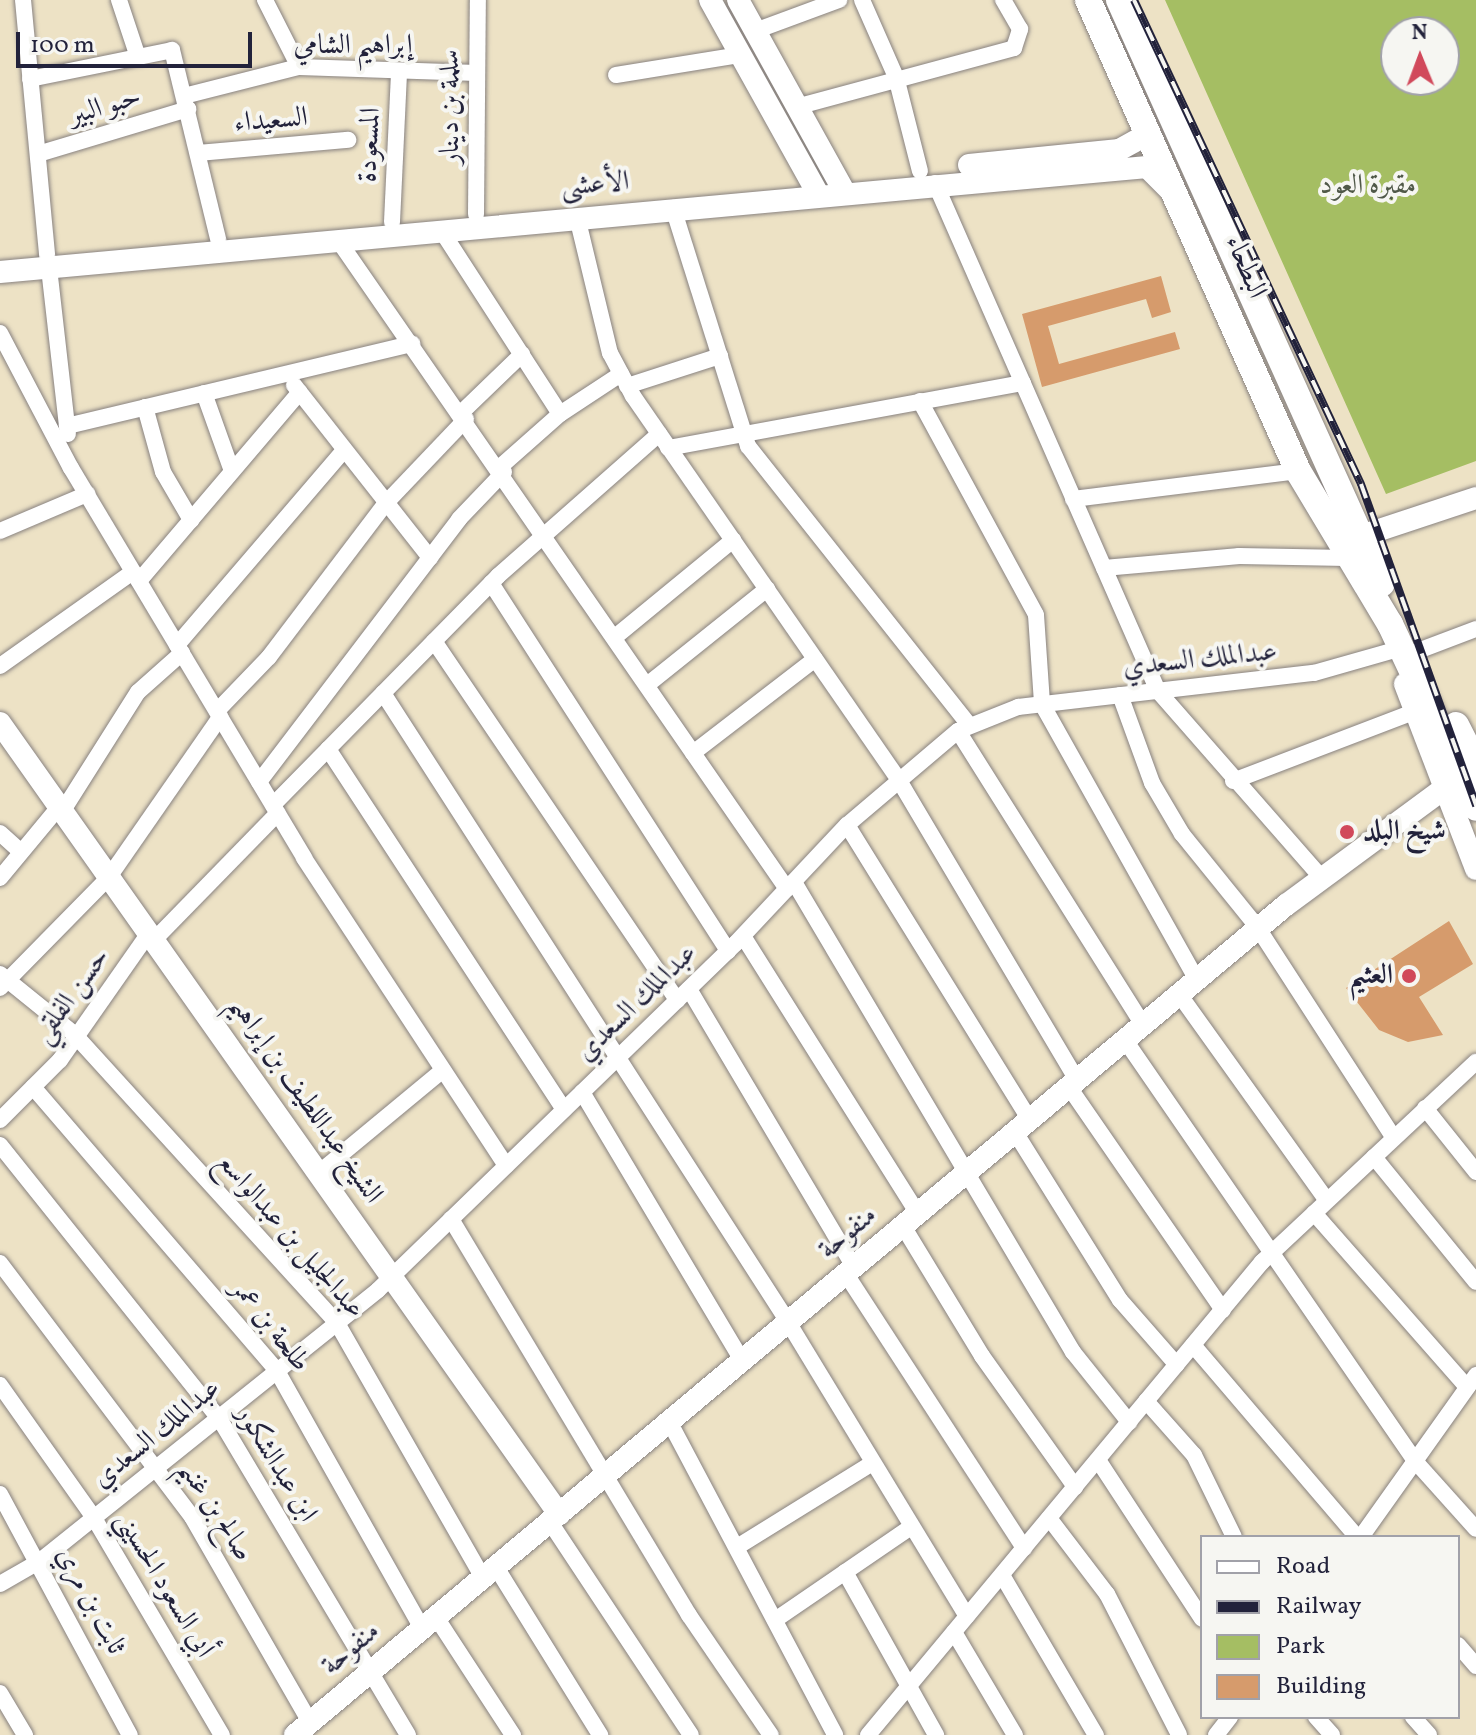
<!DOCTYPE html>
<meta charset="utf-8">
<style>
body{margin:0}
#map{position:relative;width:1476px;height:1735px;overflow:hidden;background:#ede2c5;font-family:Vollkorn,Amiri,serif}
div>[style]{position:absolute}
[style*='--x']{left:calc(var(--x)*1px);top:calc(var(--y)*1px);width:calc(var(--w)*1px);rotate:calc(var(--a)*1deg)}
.green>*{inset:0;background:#a5be63}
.building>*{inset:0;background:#d69b6c}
.roads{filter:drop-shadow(0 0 2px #888280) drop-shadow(0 0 2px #888280)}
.street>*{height:16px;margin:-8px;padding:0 8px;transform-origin:8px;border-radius:8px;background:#fff}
.secondary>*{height:22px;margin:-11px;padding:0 11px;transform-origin:11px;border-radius:11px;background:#fff}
.primary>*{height:26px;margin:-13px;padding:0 13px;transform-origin:13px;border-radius:13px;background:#fff}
.rail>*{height:8px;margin-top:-4px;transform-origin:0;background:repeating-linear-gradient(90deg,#f6f6f2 0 15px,#22223b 0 30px);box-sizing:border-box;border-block:2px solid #22223b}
.dots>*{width:22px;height:22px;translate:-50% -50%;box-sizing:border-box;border:4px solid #f6f6f2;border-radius:50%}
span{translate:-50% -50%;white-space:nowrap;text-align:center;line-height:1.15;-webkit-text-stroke:8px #f6f6f2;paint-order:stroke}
.street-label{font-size:28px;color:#22223b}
.park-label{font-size:28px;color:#505949}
.poi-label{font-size:28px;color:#22223b;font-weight:700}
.left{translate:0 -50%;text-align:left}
.right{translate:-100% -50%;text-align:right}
.legend{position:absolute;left:1200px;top:1535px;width:260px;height:184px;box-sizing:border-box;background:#f6f6f2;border:2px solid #a1a1a9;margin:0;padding:10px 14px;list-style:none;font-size:24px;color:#22223b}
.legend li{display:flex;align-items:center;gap:16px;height:40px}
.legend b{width:40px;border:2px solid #a1a1a9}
.north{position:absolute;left:1380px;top:16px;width:80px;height:80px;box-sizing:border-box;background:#f6f6f2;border:2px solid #a1a1a9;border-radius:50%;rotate:359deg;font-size:22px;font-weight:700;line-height:32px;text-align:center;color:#22223b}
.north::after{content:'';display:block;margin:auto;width:28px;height:36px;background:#d1495b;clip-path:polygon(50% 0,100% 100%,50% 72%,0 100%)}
.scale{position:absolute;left:16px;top:32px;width:236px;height:36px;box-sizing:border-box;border:4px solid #22223b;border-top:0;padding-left:10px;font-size:24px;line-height:28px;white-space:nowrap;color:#22223b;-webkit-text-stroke:6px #f6f6f2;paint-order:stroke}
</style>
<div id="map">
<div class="green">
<i style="clip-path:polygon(evenodd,1165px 0,1476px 0,1476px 461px,1386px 494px,1165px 0,1396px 32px,1444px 32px,1444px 80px,1396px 80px,1396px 32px)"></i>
</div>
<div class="building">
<i style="clip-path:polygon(1161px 276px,1171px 312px,1152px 318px,1146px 299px,1048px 326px,1059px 364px,1175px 332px,1180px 349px,1042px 387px,1022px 314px)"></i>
<i style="clip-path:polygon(1449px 921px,1473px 964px,1419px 997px,1443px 1035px,1408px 1042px,1379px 1030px,1346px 988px)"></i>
</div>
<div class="roads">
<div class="street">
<i style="--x:23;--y:0;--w:256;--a:84.6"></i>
<i style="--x:119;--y:0;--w:60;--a:71.6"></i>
<i style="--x:265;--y:0;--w:75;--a:63.1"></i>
<i style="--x:862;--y:0;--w:84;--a:66.2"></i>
<i style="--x:896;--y:77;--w:97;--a:75.7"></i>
<i style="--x:755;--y:31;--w:90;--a:-20.3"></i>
<i style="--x:616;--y:75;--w:126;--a:-9.2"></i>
<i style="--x:30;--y:79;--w:145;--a:-11.5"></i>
<i style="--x:172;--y:50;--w:195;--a:76.3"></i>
<i style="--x:184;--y:96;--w:119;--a:-14.2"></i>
<i style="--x:299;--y:67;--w:178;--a:1.9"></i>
<i style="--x:796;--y:107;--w:226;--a:-15.1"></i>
<i style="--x:1014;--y:48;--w:20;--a:-72"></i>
<i style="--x:1020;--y:29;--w:34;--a:-120"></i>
<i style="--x:198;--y:153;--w:151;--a:-5"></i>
<i style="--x:38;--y:154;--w:157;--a:-16.7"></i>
<i style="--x:935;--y:183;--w:555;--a:66.3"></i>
<i style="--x:1158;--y:691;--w:247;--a:48.8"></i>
<i style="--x:673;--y:208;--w:250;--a:72.5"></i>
<i style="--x:748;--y:446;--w:355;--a:51.6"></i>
<i style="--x:476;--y:214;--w:214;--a:-89.5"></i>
<i style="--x:577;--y:217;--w:140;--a:76.4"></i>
<i style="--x:610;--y:353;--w:49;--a:61.9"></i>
<i style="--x:633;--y:396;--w:464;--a:55.3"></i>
<i style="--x:897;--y:777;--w:352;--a:59.3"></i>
<i style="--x:392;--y:222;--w:151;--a:-87.3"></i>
<i style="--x:441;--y:230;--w:219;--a:57.1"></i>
<i style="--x:338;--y:240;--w:789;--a:55.32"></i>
<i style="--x:49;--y:268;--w:167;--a:83.5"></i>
<i style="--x:0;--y:333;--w:153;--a:62.3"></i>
<i style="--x:71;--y:468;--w:454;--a:59.1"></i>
<i style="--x:304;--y:858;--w:368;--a:56.7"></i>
<i style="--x:294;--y:385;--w:220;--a:51.8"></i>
<i style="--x:627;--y:386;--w:98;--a:-17.9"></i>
<i style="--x:204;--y:393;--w:83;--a:70.3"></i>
<i style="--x:920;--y:401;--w:243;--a:61.5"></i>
<i style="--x:1036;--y:615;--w:89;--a:86.1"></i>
<i style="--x:1042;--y:704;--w:317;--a:60.7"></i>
<i style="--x:145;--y:407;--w:67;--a:74.5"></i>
<i style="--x:163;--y:472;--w:56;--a:59.7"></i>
<i style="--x:461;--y:413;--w:85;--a:-44"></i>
<i style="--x:67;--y:426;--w:355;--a:-13.4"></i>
<i style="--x:668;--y:448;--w:361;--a:-10.4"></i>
<i style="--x:500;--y:467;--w:80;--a:-41.5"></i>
<i style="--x:560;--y:414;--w:73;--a:-33.3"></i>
<i style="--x:1073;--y:499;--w:227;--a:-7.1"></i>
<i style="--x:0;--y:531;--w:95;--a:-23"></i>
<i style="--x:1104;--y:568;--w:136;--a:-5.1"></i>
<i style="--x:1239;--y:556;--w:108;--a:1.1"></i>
<i style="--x:139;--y:581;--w:248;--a:-49.6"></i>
<i style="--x:491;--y:583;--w:438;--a:57.2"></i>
<i style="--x:615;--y:637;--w:153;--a:-39.4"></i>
<i style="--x:434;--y:641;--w:434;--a:55.9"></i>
<i style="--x:177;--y:645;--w:257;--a:-49.4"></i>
<i style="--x:1418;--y:651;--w:62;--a:-20.8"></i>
<i style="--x:0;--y:666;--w:163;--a:-35.3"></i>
<i style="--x:647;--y:685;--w:154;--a:-38.7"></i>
<i style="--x:383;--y:693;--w:748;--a:57.22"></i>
<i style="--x:788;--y:1322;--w:344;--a:58.7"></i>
<i style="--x:1120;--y:695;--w:94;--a:70"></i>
<i style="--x:1152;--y:783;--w:59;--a:59.5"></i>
<i style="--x:1182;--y:834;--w:121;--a:51"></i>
<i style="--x:1258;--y:928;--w:250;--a:57.1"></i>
<i style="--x:217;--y:711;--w:75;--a:-46.1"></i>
<i style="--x:269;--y:657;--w:193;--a:-52.8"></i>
<i style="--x:386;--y:503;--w:116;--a:-46.4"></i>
<i style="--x:958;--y:731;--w:347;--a:57.8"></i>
<i style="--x:328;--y:749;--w:431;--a:56.8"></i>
<i style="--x:693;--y:753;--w:154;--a:-37.6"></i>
<i style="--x:1233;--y:781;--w:196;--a:-20.9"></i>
<i style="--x:259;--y:782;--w:330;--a:-52.7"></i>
<i style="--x:459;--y:519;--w:65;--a:-46.2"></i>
<i style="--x:273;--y:805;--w:321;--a:-45.5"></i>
<i style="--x:498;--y:576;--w:215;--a:-41.4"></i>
<i style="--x:62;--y:812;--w:142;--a:-57.7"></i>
<i style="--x:138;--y:692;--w:59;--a:-41.6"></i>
<i style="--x:847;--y:825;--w:347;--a:58.2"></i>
<i style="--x:0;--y:833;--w:28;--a:42"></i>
<i style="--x:0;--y:878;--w:92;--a:-50.3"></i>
<i style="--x:794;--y:882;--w:547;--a:59.31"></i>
<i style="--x:1073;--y:1352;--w:90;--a:51.3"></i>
<i style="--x:743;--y:936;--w:328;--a:57.8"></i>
<i style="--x:154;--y:940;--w:177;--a:-45.7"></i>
<i style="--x:0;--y:974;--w:95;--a:39"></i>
<i style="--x:74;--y:1034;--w:391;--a:47.7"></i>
<i style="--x:337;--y:1323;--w:294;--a:60.2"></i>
<i style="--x:0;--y:988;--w:156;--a:-45.5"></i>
<i style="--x:109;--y:877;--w:195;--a:-55.2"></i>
<i style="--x:689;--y:989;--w:323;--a:59.3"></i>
<i style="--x:1179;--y:994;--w:254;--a:54.4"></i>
<i style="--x:1125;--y:1040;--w:511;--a:55.44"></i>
<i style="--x:1415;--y:1461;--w:91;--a:48.1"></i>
<i style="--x:33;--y:1087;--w:374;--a:49.3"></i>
<i style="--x:277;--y:1371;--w:295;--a:60.6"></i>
<i style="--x:1069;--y:1087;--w:271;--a:55.4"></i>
<i style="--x:582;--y:1092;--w:312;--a:59.2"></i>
<i style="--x:1425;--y:1108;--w:82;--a:51.4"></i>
<i style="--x:0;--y:1120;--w:85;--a:-45"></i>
<i style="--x:60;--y:1060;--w:155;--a:-55"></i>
<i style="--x:1015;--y:1132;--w:198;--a:58"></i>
<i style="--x:1120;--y:1300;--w:86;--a:48.8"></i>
<i style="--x:0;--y:1145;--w:350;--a:51.3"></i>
<i style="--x:219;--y:1418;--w:369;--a:59.2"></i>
<i style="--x:1374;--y:1157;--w:161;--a:50.8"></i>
<i style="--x:321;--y:1171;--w:158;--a:-39.6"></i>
<i style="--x:1314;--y:1213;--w:232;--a:48.7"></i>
<i style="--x:451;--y:1219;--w:462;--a:59"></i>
<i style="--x:689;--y:1615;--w:145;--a:55.7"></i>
<i style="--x:903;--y:1226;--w:152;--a:58.7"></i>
<i style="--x:982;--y:1356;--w:161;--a:54.6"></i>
<i style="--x:0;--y:1263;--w:318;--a:52.9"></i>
<i style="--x:192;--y:1517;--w:237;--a:60.1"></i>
<i style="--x:846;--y:1274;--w:327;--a:57"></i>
<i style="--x:1193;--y:1345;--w:253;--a:49.5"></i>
<i style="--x:0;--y:1385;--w:163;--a:54.7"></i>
<i style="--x:94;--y:1518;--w:252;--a:59.5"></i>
<i style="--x:1146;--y:1401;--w:72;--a:48.4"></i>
<i style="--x:1194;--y:1455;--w:91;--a:64"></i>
<i style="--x:669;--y:1421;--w:355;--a:62.1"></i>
<i style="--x:1098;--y:1460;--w:190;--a:56.8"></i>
<i style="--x:0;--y:1494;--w:274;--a:61.7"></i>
<i style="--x:1049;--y:1518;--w:96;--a:52.7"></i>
<i style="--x:1107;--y:1594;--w:158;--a:62.9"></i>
<i style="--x:550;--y:1522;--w:255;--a:56.5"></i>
<i style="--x:1361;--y:1537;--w:199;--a:-54.6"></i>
<i style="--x:737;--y:1547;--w:158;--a:-31.8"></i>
<i style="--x:496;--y:1567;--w:198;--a:58.2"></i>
<i style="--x:845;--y:1572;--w:187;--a:60.8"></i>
<i style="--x:1002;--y:1575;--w:186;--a:59.6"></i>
<i style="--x:0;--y:1584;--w:46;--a:-29.9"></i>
<i style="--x:40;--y:1561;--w:433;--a:-38.7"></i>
<i style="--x:378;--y:1290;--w:499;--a:-44.1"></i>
<i style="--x:736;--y:943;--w:162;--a:-46.8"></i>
<i style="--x:847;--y:825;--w:145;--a:-40.3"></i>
<i style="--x:958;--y:731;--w:65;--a:-21.8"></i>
<i style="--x:1018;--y:707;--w:298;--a:-6.6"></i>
<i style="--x:1314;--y:673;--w:80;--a:-15.9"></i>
<i style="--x:436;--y:1617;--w:141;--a:56.9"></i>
<i style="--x:775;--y:1620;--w:165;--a:-34.4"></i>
<i style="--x:954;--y:1632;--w:120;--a:59.4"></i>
<i style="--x:1458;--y:1645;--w:28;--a:49"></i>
<i style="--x:0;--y:1693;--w:49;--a:59.2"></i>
<i style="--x:1316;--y:1717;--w:24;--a:48"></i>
<i style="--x:1413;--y:1717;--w:24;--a:48"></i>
<i style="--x:868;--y:1735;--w:616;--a:-50.21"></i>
<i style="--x:1262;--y:1262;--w:293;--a:-43.1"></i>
<i style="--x:1216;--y:1735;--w:23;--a:-52"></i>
</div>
<div class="secondary">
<i style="--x:710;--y:0;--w:222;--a:60.9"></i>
<i style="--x:738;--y:0;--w:218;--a:61"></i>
<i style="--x:969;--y:165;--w:151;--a:-5.7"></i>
<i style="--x:1119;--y:150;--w:35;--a:-29"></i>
<i style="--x:0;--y:272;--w:1152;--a:-5.23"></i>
<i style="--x:1147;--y:167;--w:31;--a:45"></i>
<i style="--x:1358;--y:537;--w:124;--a:-18.3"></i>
<i style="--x:1405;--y:684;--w:198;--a:69"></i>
<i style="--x:0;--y:723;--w:969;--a:54.75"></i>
<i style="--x:295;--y:1735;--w:1293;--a:-39.95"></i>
<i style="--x:1286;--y:905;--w:199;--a:-36.4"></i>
</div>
<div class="primary">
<i style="--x:1088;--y:0;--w:516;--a:65.97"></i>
<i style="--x:1298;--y:471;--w:179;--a:59"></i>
<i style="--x:1390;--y:624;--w:203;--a:64.9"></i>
<i style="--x:1119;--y:0;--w:640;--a:65.76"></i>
<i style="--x:1456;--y:725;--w:44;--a:62.9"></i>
</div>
</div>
<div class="rail">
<i style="--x:1134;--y:0;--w:535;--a:64.87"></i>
<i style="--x:1361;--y:484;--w:342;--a:70.3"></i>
</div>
<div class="dots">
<i style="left:1347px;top:832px;background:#d1495b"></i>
<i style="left:1409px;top:976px;background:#d1495b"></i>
</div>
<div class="street-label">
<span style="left:353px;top:46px">إبراهيم الشامي</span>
<span style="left:105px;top:107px;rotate:-17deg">حبو البير</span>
<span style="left:451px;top:107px;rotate:-90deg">سلمة بن دينار</span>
<span style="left:271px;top:121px;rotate:-5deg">السعيداء</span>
<span style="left:370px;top:145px;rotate:-87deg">المسعودة</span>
<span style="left:595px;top:185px;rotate:-5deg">الأعشى</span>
<span style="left:1245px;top:267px;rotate:67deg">البطحاء</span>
<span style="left:1200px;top:660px;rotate:-6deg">عبدالملك السعدي</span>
<span style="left:72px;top:996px;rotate:-54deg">حسن الفلقي</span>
<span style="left:637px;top:1003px;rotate:-44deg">عبدالملك السعدي</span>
<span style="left:305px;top:1100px;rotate:55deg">الشيخ عبداللطيف بن إبراهيم</span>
<span style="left:848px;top:1233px;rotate:-40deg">منفوحة</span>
<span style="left:290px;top:1236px;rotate:49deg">عبدالجليل بن عبدالواسع</span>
<span style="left:270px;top:1326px;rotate:52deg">طلحة بن عمر</span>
<span style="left:157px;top:1434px;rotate:-39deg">عبدالملك السعدي</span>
<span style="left:276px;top:1464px;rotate:59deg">ابن عبدالشكور</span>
<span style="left:215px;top:1511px;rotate:57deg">صالح بن غنيم</span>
<span style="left:164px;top:1585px;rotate:59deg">أبي السعود الحسيني</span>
<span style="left:90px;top:1601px;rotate:62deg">ثابت بن مري</span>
<span style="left:351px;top:1649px;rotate:-40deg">منفوحة</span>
</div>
<div class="park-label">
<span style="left:1368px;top:186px">مقبرة العود</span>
</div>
<div class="poi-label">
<span class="left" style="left:1363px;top:832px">شيخ البلد</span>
<span class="right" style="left:1393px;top:976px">العثيم</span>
</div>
<ul class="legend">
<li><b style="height:10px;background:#fff"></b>Road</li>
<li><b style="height:10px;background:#22223b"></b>Railway</li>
<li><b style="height:22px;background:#a5be63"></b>Park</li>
<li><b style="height:22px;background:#d69b6c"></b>Building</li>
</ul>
<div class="north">N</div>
<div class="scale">100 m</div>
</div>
